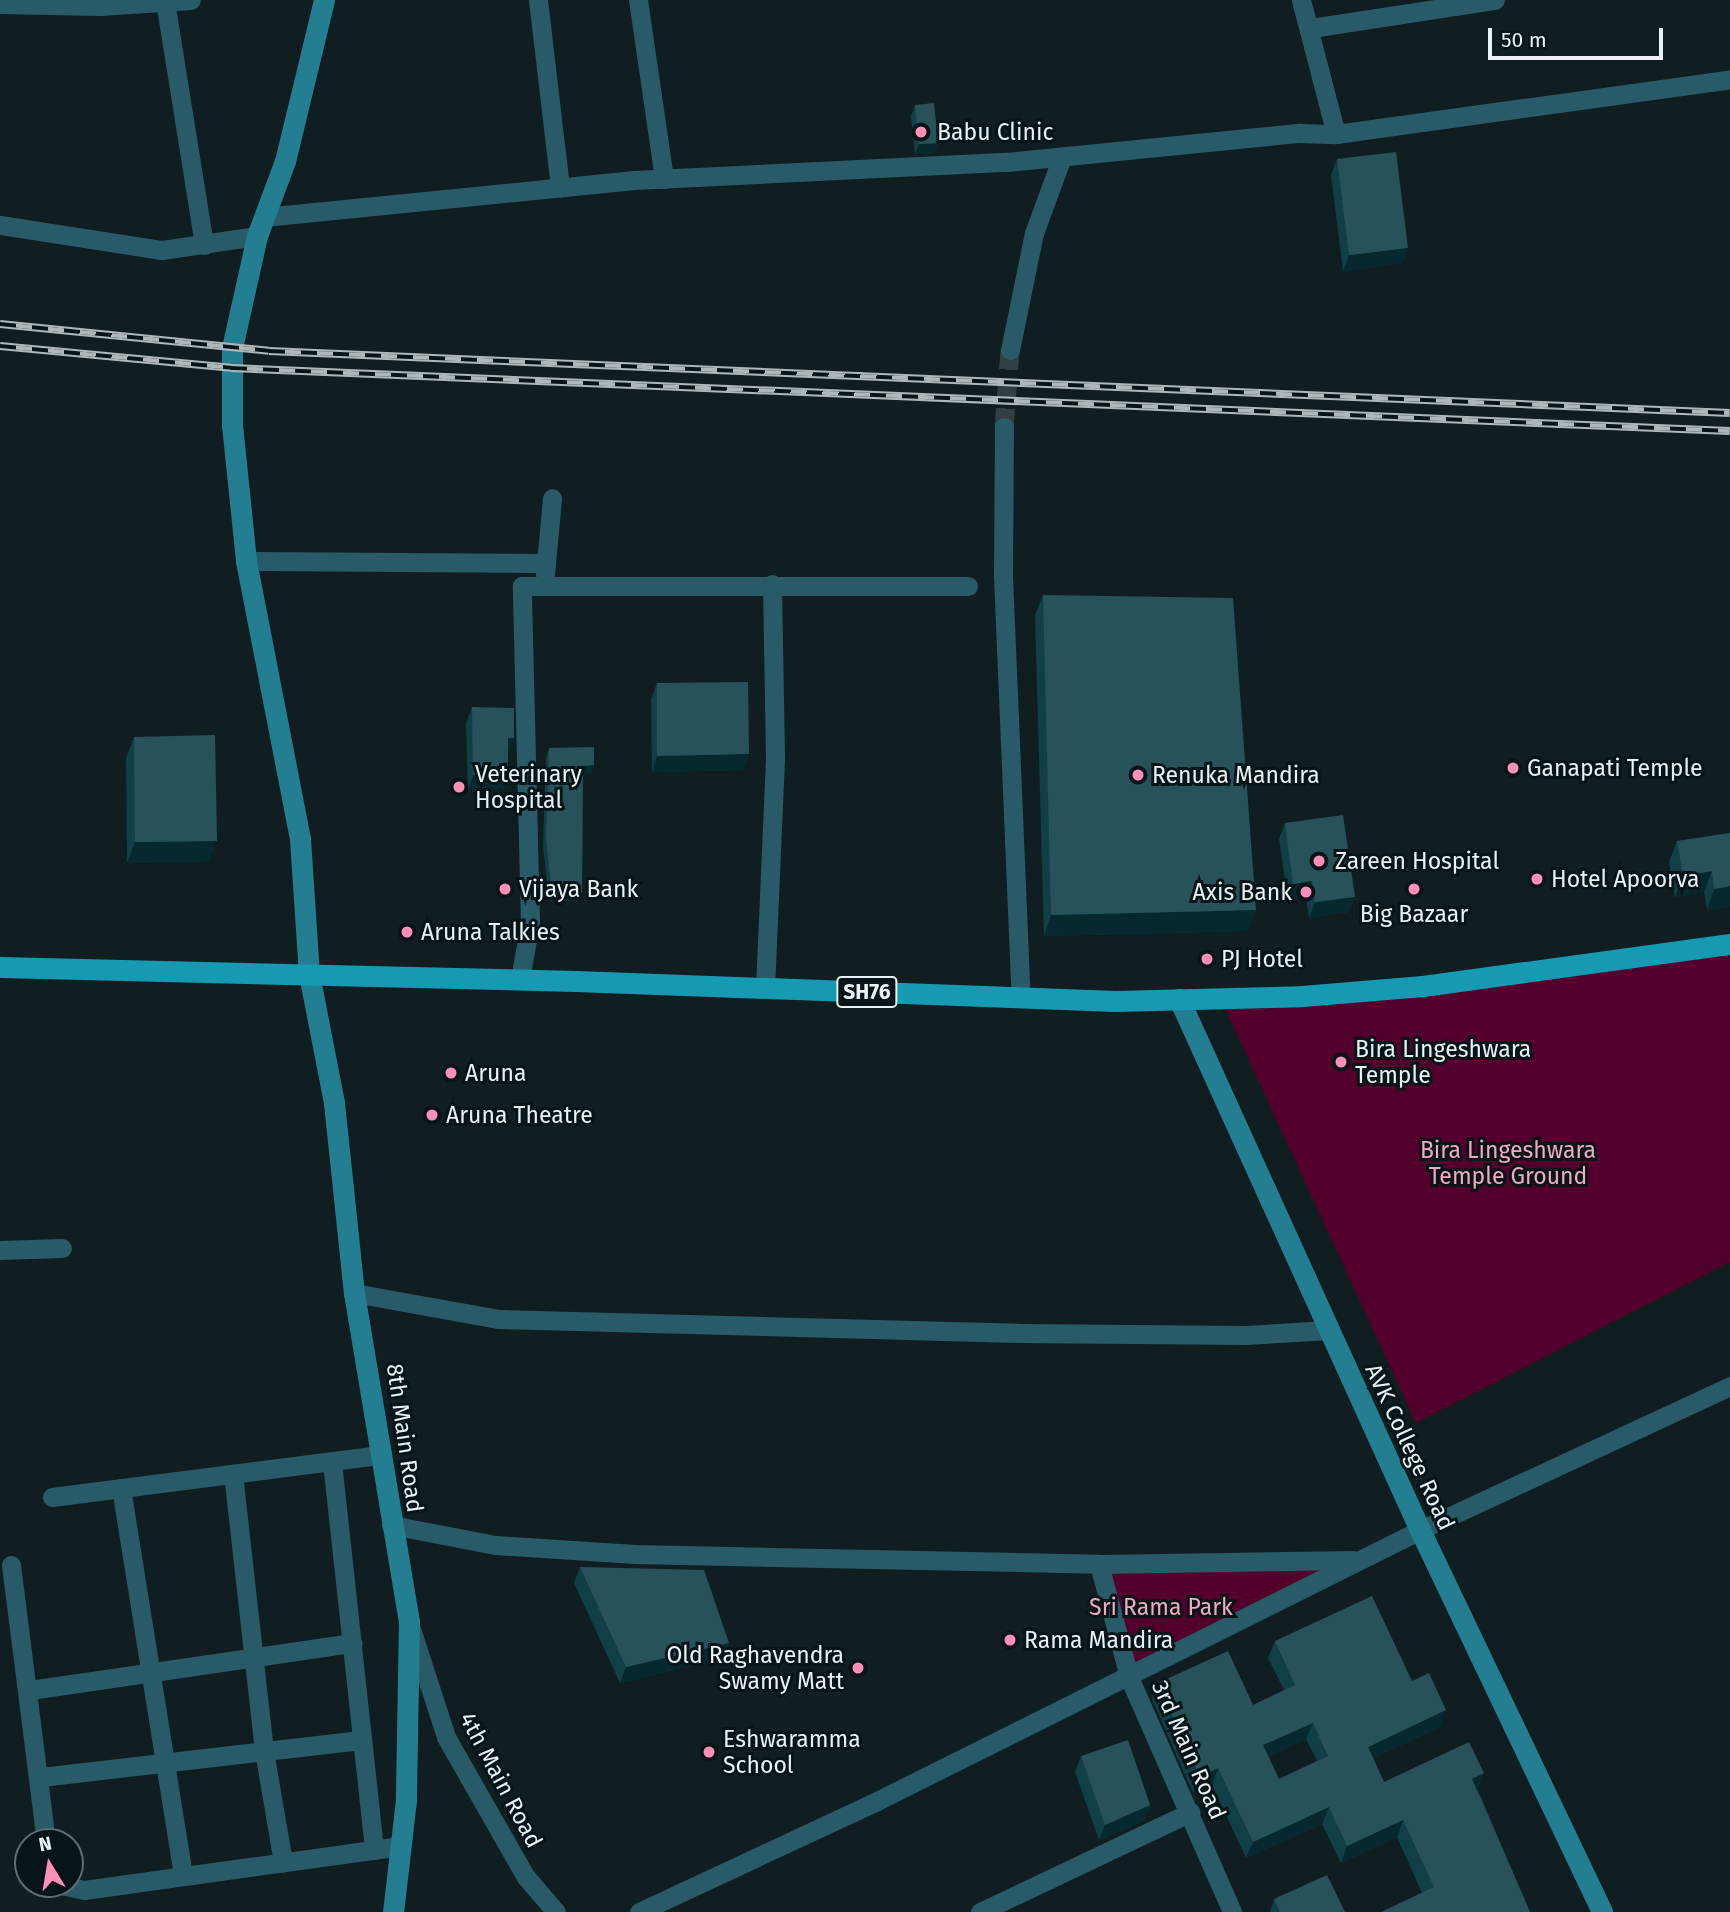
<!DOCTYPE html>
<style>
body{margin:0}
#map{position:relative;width:1730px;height:1912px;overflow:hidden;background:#101e22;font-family:"Fira Sans",sans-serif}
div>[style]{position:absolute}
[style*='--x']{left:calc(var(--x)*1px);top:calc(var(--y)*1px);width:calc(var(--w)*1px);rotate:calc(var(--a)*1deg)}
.green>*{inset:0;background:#54002c}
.street-tunnel>*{height:19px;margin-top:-9.5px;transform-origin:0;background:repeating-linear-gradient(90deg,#313e42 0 19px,transparent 0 29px)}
.street>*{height:19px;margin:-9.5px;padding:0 9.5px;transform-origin:9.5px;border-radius:9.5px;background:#285b67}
.secondary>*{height:21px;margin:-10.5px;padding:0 10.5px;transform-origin:10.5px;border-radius:10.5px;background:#247e91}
.primary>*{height:21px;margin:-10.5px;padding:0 10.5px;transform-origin:10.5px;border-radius:10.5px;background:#169ab3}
.rail>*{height:8px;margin-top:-4px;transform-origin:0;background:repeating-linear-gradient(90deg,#071519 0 16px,#aeb8bb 0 32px);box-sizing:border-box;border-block:2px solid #aeb8bb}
.wall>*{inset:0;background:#103f47}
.shaded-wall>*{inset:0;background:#062930}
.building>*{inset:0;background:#28525a}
.dots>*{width:19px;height:19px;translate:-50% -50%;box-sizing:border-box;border:4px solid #071519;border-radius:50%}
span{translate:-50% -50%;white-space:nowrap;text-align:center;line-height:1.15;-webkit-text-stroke:6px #071519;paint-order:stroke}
.shield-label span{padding:2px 5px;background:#071519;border:2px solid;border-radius:5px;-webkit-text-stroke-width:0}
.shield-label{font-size:21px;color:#e9f2f5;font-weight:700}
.poi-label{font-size:23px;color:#e9f2f5}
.left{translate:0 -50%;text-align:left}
.right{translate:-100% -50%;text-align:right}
.park-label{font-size:23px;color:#f4a9c3}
.street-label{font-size:23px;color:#e9f2f5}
.north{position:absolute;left:14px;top:1828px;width:70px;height:70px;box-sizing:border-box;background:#071519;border:2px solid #616d71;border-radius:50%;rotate:349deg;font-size:19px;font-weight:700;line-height:28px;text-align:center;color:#e9f2f5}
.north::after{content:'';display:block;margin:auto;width:24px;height:32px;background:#ff8eb9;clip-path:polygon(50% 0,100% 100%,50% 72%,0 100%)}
.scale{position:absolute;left:1488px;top:28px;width:175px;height:32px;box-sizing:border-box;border:4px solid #e9f2f5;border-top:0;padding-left:9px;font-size:21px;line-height:24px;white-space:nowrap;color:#e9f2f5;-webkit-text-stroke:5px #071519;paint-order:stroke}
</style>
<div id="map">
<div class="green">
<i style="clip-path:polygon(1730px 944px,1730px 1262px,1416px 1423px,1224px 1006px)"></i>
<i style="clip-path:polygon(1334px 1566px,1136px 1665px,1106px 1568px)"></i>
</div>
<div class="street-tunnel">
<i style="--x:1004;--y:427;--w:77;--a:-85.5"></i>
</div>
<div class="street">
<i style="--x:538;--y:0;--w:189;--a:83.3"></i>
<i style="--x:638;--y:0;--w:181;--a:81.7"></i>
<i style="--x:1301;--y:0;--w:138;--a:75.4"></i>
<i style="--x:165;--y:1;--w:247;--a:80.9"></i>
<i style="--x:0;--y:4;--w:100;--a:1.1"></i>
<i style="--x:100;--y:6;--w:91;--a:-3.8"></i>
<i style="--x:1311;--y:28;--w:186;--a:-8.7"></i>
<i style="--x:264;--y:217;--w:372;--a:-5.7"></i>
<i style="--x:634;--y:180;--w:373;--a:-2.8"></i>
<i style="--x:1007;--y:162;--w:294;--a:-5.7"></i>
<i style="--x:1300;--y:133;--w:36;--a:2"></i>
<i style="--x:1336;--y:134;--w:398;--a:-7.9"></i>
<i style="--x:0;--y:225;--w:164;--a:8.8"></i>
<i style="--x:162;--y:250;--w:96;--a:-8.4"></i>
<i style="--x:1010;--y:350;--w:119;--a:-78.4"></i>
<i style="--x:1034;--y:233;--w:81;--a:-69.8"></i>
<i style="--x:1004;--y:427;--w:149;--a:90.4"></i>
<i style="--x:1003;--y:576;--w:422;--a:87.6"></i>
<i style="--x:246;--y:561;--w:300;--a:0.4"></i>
<i style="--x:545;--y:574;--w:76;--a:-84.7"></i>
<i style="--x:520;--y:979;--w:57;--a:-79.9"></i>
<i style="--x:530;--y:923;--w:337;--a:-91.4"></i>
<i style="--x:522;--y:586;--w:446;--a:0"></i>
<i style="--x:765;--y:988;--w:231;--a:-87.5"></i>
<i style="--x:775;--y:757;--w:173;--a:-91"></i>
<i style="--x:0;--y:1250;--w:62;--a:-1.8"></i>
<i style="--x:354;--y:1293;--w:146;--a:10.2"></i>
<i style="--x:498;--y:1319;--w:523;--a:1.53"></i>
<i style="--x:1021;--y:1333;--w:225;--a:0.5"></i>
<i style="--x:1246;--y:1335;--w:82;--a:-3.5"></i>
<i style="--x:332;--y:1462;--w:390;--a:83.8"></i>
<i style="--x:233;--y:1474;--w:279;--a:83.6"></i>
<i style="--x:264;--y:1751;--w:113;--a:80.3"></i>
<i style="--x:121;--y:1488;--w:393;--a:80.9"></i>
<i style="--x:52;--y:1497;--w:333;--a:-7.3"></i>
<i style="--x:391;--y:1525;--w:106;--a:10.9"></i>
<i style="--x:495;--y:1545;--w:140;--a:3.7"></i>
<i style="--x:635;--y:1554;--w:464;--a:1.2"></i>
<i style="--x:1099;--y:1564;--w:254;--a:-0.9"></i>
<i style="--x:1099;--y:1564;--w:117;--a:75.1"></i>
<i style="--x:1129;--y:1677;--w:257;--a:66.3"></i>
<i style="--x:11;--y:1565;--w:279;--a:82.8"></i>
<i style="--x:411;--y:1629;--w:114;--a:72"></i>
<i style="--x:446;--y:1737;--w:161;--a:60.3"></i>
<i style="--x:526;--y:1877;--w:46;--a:49.4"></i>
<i style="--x:30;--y:1690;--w:326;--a:-8.3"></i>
<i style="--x:41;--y:1777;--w:322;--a:-6.6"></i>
<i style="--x:56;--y:1884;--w:29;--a:12"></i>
<i style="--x:84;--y:1890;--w:320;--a:-7.9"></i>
<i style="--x:639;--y:1912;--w:263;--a:-25"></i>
<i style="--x:877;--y:1801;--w:607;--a:-26.52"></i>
<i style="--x:1420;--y:1530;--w:342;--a:-24.9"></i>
<i style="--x:980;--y:1912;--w:233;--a:-25.4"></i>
</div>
<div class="secondary">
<i style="--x:324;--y:0;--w:166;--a:103.6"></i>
<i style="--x:285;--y:161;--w:80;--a:110.5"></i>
<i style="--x:257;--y:236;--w:115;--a:102.6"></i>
<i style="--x:232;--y:348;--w:77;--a:90"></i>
<i style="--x:232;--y:425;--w:137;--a:84.1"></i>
<i style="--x:246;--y:561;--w:283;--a:79"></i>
<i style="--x:300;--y:839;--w:135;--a:86.2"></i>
<i style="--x:309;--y:974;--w:131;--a:79"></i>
<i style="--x:334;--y:1103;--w:191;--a:84"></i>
<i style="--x:354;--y:1293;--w:333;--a:80.5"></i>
<i style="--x:409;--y:1621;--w:179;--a:91"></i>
<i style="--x:406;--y:1800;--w:113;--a:96.6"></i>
<i style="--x:1179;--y:999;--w:583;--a:65.59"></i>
<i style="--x:1420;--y:1530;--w:423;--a:64.5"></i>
</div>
<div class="primary">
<i style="--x:0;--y:967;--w:576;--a:1.39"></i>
<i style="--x:576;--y:981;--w:540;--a:2.12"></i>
<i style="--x:1116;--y:1001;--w:186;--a:-1.5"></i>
<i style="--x:1302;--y:996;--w:121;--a:-4.7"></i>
<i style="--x:1423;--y:986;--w:310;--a:-7.8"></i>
</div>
<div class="rail">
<i style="--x:0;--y:324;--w:270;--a:5.7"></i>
<i style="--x:269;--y:351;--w:1462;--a:2.43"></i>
<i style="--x:0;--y:346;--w:232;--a:5.4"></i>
<i style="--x:231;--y:368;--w:1500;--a:2.41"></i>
</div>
<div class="wall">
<i style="clip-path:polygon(915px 105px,938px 143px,934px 153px,915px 154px,911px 116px)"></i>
<i style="clip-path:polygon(1337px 159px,1403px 263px,1343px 271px,1331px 175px)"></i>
<i style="clip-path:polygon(1043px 595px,1248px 931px,1044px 936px,1035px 615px)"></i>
<i style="clip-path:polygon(657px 683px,743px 770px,652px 772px,651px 699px)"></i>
<i style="clip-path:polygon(472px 707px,508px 753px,508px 774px,503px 789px,468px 790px,466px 723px)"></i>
<i style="clip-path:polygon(134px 737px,209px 861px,127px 863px,126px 758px)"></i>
<i style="clip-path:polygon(549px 748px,594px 765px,591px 774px,583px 774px,582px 893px,579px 901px,549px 902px,543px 846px,546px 757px)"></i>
<i style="clip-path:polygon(1285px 823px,1349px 912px,1309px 918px,1306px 897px,1288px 900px,1279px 839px)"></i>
<i style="clip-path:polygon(1730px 833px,1730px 906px,1707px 910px,1704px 892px,1675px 897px,1669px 862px,1677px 841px)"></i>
<i style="clip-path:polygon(580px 1567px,729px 1643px,723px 1658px,620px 1683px,574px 1583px)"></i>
<i style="clip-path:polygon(evenodd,1275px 1641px,1412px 1681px,1440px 1727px,1373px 1758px,1384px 1782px,1478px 1790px,1530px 1912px,1422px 1893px,1397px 1837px,1341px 1863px,1322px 1824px,1246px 1858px,1212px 1785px,1193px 1793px,1152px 1699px,1158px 1683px,1253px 1705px,1284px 1690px,1268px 1658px,1275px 1641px,1306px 1739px,1317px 1761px,1279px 1779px,1268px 1757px,1306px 1739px)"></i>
<i style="clip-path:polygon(1081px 1756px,1150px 1805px,1144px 1821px,1099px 1840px,1075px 1772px)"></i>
<i style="clip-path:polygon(1274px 1899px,1345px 1912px,1270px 1912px)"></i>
</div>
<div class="shaded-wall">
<i style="clip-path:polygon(938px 143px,934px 153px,915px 154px,919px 144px)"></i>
<i style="clip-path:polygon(1408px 248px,1403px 263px,1343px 271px,1349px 255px)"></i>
<i style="clip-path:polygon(508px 738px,514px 738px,508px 753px)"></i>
<i style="clip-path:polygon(749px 754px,743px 770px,652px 772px,657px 756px)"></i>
<i style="clip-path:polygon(594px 765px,591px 774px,580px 774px,583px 766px)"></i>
<i style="clip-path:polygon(508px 774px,503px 789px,468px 790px,473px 775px)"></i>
<i style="clip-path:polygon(217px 841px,209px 861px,127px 863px,135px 842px)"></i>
<i style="clip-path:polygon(1712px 871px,1704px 892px,1675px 897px,1683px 876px)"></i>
<i style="clip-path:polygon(1312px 881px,1306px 897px,1288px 900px,1293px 884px)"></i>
<i style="clip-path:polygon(1730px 886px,1730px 906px,1707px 910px,1714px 889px)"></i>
<i style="clip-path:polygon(552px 893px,582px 893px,579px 901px,549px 902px)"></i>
<i style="clip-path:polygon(1355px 897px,1349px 912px,1309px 918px,1315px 902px)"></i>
<i style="clip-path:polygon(1256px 910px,1248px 931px,1044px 936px,1051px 915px)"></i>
<i style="clip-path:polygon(729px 1643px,723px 1658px,620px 1683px,626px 1667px)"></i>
<i style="clip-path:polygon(1446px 1710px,1440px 1727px,1362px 1763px,1368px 1747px)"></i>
<i style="clip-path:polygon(1313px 1723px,1306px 1739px,1257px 1762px,1263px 1745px)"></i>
<i style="clip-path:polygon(1218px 1768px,1212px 1785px,1193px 1793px,1200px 1777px)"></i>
<i style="clip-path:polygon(1484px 1773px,1478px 1790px,1466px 1796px,1472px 1779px)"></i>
<i style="clip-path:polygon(1150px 1805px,1144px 1821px,1099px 1840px,1105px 1825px)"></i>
<i style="clip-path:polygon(1329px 1807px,1322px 1824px,1246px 1858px,1253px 1842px)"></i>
<i style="clip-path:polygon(1403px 1820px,1397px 1837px,1341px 1863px,1347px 1846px)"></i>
</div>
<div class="building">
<i style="clip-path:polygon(934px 103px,938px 143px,919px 144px,915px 105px)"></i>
<i style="clip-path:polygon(1396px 152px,1408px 248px,1349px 255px,1337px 159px)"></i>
<i style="clip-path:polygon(1043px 595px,1233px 598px,1256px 910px,1051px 915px)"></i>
<i style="clip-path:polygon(748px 682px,749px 754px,657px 756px,657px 683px)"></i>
<i style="clip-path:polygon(472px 707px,514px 708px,514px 738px,508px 738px,508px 774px,473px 775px)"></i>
<i style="clip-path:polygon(215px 735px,217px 841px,135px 842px,134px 737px)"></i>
<i style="clip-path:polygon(594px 747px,594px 765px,583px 766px,582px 893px,552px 893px,546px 838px,549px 748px)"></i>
<i style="clip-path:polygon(1343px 815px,1355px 897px,1315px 902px,1312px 881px,1293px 884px,1285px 823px)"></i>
<i style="clip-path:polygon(1730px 833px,1730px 886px,1714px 889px,1712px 871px,1683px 876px,1677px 841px)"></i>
<i style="clip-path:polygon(580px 1567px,704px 1570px,729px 1643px,626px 1667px)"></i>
<i style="clip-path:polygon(evenodd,1372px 1596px,1412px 1681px,1429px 1673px,1446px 1710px,1368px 1747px,1384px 1782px,1469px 1742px,1484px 1773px,1472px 1779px,1530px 1912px,1381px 1912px,1434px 1887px,1403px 1820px,1347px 1846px,1329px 1807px,1253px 1842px,1218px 1768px,1200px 1777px,1158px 1683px,1228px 1651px,1253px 1705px,1295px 1685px,1275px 1641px,1372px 1596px,1313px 1723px,1328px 1756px,1279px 1779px,1263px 1745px,1313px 1723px)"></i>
<i style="clip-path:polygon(1128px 1740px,1150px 1805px,1105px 1825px,1081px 1756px)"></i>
<i style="clip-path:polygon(1327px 1875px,1345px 1912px,1280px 1912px,1274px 1899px)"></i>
</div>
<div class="dots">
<i style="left:921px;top:132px;background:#ff8eb9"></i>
<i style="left:1513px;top:768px;background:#ff8eb9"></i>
<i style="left:1138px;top:775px;background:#ff8eb9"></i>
<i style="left:459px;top:787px;background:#ff8eb9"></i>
<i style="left:1319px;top:861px;background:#ff8eb9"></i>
<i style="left:1537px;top:879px;background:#ff8eb9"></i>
<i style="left:505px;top:889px;background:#ff8eb9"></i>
<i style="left:1414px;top:889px;background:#ff8eb9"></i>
<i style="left:1306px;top:892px;background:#ff8eb9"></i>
<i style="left:407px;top:932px;background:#ff8eb9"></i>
<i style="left:1207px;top:959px;background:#ff8eb9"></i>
<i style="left:1341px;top:1062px;background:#ff8eb9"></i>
<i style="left:451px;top:1073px;background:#ff8eb9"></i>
<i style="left:432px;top:1115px;background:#ff8eb9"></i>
<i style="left:1010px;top:1640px;background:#ff8eb9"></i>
<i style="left:858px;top:1668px;background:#ff8eb9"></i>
<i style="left:709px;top:1752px;background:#ff8eb9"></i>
</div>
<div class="shield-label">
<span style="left:867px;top:992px">SH76</span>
</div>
<div class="poi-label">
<span class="left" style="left:937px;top:132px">Babu Clinic</span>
<span class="left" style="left:1527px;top:768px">Ganapati Temple</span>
<span class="left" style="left:475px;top:787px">Veterinary<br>Hospital</span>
<span class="left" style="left:1152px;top:775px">Renuka Mandira</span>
<span class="left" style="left:1335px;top:861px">Zareen Hospital</span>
<span class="left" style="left:1551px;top:879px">Hotel Apoorva</span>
<span class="left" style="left:519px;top:889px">Vijaya Bank</span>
<span class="right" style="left:1292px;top:892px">Axis Bank</span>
<span style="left:1414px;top:914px">Big Bazaar</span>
<span class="left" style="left:421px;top:932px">Aruna Talkies</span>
<span class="left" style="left:1221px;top:959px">PJ Hotel</span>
<span class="left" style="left:1355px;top:1062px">Bira Lingeshwara<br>Temple</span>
<span class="left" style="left:465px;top:1073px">Aruna</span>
<span class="left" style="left:446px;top:1115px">Aruna Theatre</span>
<span class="left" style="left:1024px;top:1640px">Rama Mandira</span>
<span class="right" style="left:844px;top:1668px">Old Raghavendra<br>Swamy Matt</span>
<span class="left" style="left:723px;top:1752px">Eshwaramma<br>School</span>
</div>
<div class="park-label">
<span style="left:1508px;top:1163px">Bira Lingeshwara<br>Temple Ground</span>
<span style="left:1161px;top:1607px">Sri Rama Park</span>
</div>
<div class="street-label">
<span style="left:405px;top:1438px;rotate:82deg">8th Main Road</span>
<span style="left:1410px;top:1447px;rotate:65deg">AVK College Road</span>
<span style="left:1189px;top:1750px;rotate:66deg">3rd Main Road</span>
<span style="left:501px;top:1780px;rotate:62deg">4th Main Road</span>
</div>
<div class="north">N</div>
<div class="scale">50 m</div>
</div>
